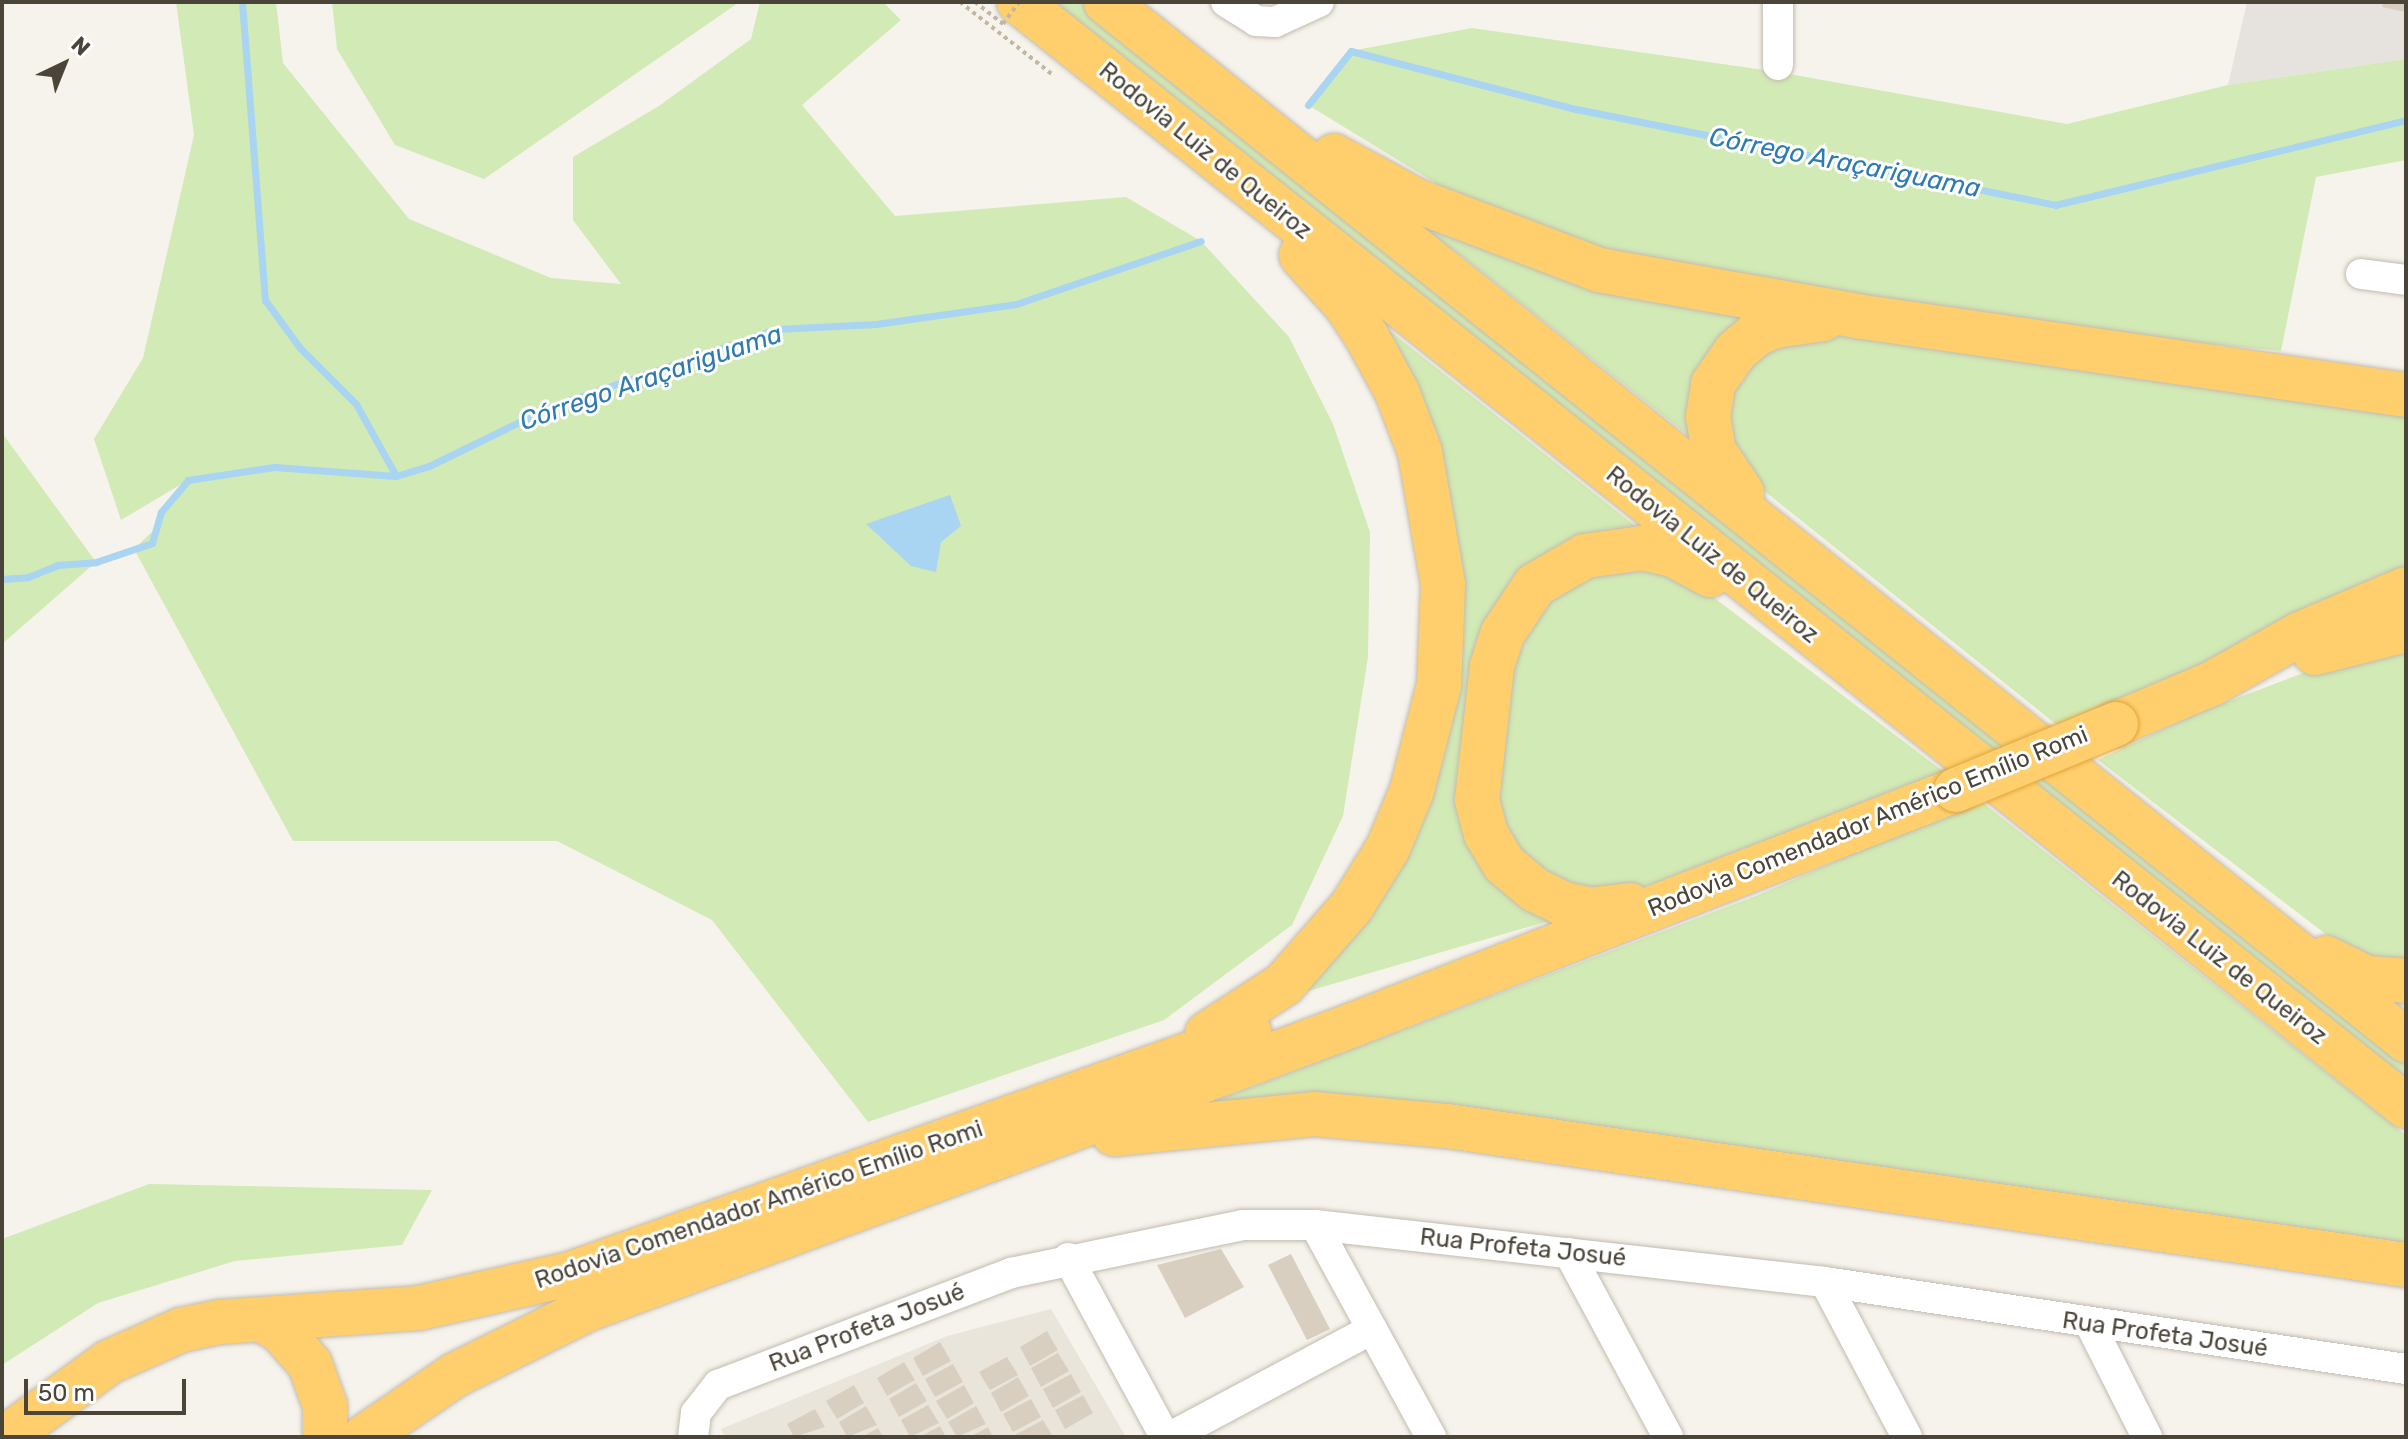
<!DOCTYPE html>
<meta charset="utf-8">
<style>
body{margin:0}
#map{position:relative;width:2408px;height:1439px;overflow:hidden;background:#f6f3ec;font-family:Rubik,sans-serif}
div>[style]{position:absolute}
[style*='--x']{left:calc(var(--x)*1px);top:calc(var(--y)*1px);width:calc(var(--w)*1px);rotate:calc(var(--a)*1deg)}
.residential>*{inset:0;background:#eae5da}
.industrial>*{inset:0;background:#e6e2dd}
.green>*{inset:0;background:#d2eab5}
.water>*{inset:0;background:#a9d4f2}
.stream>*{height:7px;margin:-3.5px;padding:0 3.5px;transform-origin:3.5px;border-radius:3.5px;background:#a9d4f2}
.building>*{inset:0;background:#d8cfc1}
.path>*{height:4px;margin-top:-2px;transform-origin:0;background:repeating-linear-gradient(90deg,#c4b79f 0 4px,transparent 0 8px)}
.roads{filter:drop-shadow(0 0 2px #c2bbae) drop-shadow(0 0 2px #c2bbae)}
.minor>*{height:30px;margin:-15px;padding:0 15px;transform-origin:15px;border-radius:15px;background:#fff}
.highway>*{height:44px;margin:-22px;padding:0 22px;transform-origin:22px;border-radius:22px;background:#ffcf6e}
.path-bridge>*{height:4px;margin-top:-2px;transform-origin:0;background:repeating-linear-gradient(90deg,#c4b79f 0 4px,transparent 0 8px)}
.bridges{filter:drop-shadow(0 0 2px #e0a43c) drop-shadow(0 0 2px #e0a43c)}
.highway-bridge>*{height:44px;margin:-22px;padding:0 22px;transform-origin:22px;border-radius:22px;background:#ffcf6e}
span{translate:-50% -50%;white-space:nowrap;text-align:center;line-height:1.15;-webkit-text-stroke:6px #fff;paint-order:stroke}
.street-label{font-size:24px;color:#4b4439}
.water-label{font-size:26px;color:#2e7ab2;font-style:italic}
.frame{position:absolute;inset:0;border:4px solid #4b4439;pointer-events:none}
.north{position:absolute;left:24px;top:24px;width:80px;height:80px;-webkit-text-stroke:6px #fff;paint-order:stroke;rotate:43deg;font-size:22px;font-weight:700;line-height:32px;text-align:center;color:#4b4439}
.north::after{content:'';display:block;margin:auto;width:28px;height:36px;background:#4b4439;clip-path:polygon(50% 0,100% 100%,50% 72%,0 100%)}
.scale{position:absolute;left:24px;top:1379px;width:162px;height:36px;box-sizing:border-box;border:4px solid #4b4439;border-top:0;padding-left:10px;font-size:24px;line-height:28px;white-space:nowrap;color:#4b4439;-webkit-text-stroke:6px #fff;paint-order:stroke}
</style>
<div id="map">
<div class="residential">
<i style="clip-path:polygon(1051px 1309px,1126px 1437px,725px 1437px,721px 1429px,947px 1336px)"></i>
</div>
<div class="industrial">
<i style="clip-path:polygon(2247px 2px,2406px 2px,2406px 59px,2228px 85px)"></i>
</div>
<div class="green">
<i style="clip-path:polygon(176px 2px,276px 2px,283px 63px,409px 219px,551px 278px,621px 284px,573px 220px,573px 157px,659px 106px,751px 39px,760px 2px,883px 2px,901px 20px,802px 105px,895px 216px,1126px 197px,1201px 241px,1289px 337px,1333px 424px,1370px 532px,1368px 657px,1343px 816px,1292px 925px,1164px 1020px,868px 1122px,712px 920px,557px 841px,293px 841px,134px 549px,156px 528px,185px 482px,121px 520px,94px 439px,143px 358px,194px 135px)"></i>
<i style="clip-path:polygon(332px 2px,737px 2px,738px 3px,484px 179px,395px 145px,337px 49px)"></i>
<i style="clip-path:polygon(1041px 2px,1085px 2px,2406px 1053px,2406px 1088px)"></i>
<i style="clip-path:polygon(1472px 28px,1778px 72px,2067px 124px,2228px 85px,2406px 59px,2406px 160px,2316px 177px,2281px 351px,1867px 310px,1714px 281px,1491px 217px,1308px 105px,1351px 51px)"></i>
<i style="clip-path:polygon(1395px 207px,1753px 313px,1693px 439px,1455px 251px,1447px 249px)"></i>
<i style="clip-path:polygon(1351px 300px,1653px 540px,1547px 561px,1465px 798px,1569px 915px,1281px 999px,1352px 921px,1450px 615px)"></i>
<i style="clip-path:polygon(1814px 332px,2406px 410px,2406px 578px,2057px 725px,1738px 470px,1723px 401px,1740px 365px)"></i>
<i style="clip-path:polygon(2px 433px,96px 562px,2px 644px)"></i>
<i style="clip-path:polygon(1618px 562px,1692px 581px,1944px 772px,1613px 899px,1579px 900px,1494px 832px,1497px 672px,1566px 580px)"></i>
<i style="clip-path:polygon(2406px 643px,2406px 963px,2377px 961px,2340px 945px,2098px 760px,2198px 713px,2306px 672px)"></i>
<i style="clip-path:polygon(1978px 799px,2406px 1135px,2406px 1247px,1176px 1116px,1756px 896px)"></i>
<i style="clip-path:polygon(149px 1184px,432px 1190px,402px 1245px,235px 1261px,98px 1303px,2px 1365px,2px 1239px)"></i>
</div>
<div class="water">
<i style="clip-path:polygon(950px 495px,961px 526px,941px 542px,936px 572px,911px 566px,866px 524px)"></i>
</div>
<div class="stream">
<i style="--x:242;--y:2;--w:299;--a:85.6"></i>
<i style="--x:265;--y:300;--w:59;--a:53.9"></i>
<i style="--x:300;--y:348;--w:79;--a:45"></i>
<i style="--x:356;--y:404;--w:82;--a:60.9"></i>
<i style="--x:1308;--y:105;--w:69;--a:-51.5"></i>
<i style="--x:1351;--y:51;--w:232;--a:14.5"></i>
<i style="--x:1576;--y:109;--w:489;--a:11.3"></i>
<i style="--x:2055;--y:205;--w:361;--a:-13.6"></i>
<i style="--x:2;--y:579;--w:26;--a:-4"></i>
<i style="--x:28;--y:577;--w:31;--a:-22"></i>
<i style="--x:57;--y:565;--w:39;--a:-4"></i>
<i style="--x:96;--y:562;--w:59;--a:-18.7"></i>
<i style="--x:152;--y:543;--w:32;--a:-74"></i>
<i style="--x:161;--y:512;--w:42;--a:-49.8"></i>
<i style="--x:188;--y:480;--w:87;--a:-8.6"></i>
<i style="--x:274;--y:467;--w:122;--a:4.2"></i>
<i style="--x:396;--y:476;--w:34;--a:-17"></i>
<i style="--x:429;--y:466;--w:135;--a:-26"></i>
<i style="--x:550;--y:407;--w:240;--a:-19"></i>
<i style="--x:777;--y:329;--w:99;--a:-2.9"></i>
<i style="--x:876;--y:324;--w:141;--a:-8.1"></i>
<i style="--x:1016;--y:304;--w:195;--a:-18.8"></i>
</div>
<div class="building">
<i style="clip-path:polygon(2383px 2px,2406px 2px,2406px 12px,2382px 7px)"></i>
<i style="clip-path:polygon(1221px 1249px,1244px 1287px,1185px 1318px,1157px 1265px)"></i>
<i style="clip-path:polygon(1291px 1254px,1330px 1329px,1307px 1340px,1268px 1265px)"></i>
<i style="clip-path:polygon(1047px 1331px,1058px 1350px,1030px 1366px,1020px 1347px)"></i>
<i style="clip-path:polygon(940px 1342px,951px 1361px,923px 1376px,913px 1358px)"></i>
<i style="clip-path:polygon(1058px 1353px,1069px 1371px,1041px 1387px,1031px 1368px)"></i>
<i style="clip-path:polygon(1007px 1357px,1018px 1375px,990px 1390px,979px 1372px)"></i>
<i style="clip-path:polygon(904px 1362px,915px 1380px,887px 1396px,877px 1378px)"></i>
<i style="clip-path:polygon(953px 1364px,963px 1382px,935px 1397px,925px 1379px)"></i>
<i style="clip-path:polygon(1071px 1374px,1081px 1392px,1053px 1408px,1043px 1389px)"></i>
<i style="clip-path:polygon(1018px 1377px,1029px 1396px,1001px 1412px,991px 1393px)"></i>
<i style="clip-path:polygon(916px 1383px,927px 1401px,899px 1417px,889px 1399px)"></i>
<i style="clip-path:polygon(854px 1385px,864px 1403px,837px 1419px,826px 1401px)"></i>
<i style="clip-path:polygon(964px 1385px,974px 1403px,947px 1419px,936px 1401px)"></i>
<i style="clip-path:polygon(1083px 1395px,1093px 1413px,1065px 1429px,1055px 1410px)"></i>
<i style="clip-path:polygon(1031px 1399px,1041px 1417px,1013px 1432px,1003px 1414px)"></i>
<i style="clip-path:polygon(928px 1405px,939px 1423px,910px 1437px,901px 1420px)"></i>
<i style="clip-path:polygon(866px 1406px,877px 1425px,847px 1437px,839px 1422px)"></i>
<i style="clip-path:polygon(976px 1406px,986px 1424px,957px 1437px,948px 1422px)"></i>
<i style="clip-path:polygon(815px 1409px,825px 1427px,794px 1437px,787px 1424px)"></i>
<i style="clip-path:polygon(1043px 1420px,1053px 1437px,1011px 1437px)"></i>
<i style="clip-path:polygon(940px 1426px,946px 1437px,920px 1437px)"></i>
<i style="clip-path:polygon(988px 1427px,993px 1437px,970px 1437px)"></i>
<i style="clip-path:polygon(878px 1428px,883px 1437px,862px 1437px)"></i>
</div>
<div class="path">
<i style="--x:960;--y:2;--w:118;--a:38.1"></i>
</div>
<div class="roads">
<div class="minor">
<i style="--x:1226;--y:2;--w:36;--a:32"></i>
<i style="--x:1256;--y:21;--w:19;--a:3"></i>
<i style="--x:1275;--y:22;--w:48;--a:-24.4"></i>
<i style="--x:1778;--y:65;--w:63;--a:-90"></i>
<i style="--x:2361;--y:274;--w:45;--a:7.6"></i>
<i style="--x:1315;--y:1225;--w:242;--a:61.3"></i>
<i style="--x:1569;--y:1253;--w:209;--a:61.7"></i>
<i style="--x:1068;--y:1258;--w:204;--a:61.5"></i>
<i style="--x:1825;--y:1282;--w:175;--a:62.1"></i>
<i style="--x:2090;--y:1324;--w:127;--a:63.2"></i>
<i style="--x:693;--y:1437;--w:24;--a:-83"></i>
<i style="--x:696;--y:1413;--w:36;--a:-52"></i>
<i style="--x:718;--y:1385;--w:314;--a:-20.9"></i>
<i style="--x:1011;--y:1273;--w:237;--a:-11.7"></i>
<i style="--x:1243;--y:1225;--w:72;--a:0"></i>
<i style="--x:1315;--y:1225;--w:513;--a:6.38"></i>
<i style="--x:1825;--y:1282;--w:587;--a:8.52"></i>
<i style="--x:1170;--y:1437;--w:229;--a:-28.1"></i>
</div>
<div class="highway">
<i style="--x:1019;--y:2;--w:1773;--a:38.52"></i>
<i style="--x:1106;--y:2;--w:1664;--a:38.61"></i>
<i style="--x:1334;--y:156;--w:92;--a:28.5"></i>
<i style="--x:1415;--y:200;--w:197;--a:20.8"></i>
<i style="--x:1599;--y:270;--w:268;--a:10.1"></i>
<i style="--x:1863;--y:317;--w:549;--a:8.17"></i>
<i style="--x:1742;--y:493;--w:50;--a:-123.7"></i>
<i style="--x:1714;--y:451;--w:35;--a:-100"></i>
<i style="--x:1708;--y:417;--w:33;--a:-81"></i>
<i style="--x:1713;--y:384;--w:40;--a:-55.1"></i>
<i style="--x:1736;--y:351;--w:26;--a:-40"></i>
<i style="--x:1756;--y:334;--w:21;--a:-23"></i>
<i style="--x:1775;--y:326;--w:49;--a:-8.3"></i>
<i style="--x:2315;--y:653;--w:94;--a:-14.2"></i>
<i style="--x:2116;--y:724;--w:105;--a:-22.9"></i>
<i style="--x:2213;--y:683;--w:100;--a:-29.4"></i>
<i style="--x:2300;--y:634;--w:115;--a:-23"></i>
<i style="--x:1630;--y:905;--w:38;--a:173"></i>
<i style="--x:1592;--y:910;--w:29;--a:-168"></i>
<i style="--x:1564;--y:904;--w:32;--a:-154"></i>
<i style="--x:1535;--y:890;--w:40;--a:-140"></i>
<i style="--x:1504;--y:864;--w:35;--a:-121"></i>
<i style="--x:1486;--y:834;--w:35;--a:-105"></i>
<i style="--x:1477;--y:800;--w:135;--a:-83.6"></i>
<i style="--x:1492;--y:666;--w:35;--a:-72"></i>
<i style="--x:1503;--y:633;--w:58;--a:-56.3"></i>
<i style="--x:1535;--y:585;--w:58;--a:-30.1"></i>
<i style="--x:1585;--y:556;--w:59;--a:-7.9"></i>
<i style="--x:1643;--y:548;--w:31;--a:13"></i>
<i style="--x:1673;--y:555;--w:42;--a:28.4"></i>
<i style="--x:2326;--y:958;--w:46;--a:26"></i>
<i style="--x:2367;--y:978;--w:39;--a:4"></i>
<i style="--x:1207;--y:1034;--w:92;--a:-33"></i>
<i style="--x:1284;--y:984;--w:103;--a:-48.9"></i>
<i style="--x:1352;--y:906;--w:68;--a:-58.2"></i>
<i style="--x:1388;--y:848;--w:63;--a:-67.5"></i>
<i style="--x:1412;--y:790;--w:108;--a:-75.6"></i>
<i style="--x:1439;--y:685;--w:101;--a:-87.7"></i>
<i style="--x:1443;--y:584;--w:134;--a:-99.9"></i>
<i style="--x:1420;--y:452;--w:64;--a:-111"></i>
<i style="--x:1397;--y:392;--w:63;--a:-118.6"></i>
<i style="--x:1367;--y:337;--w:38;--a:-123"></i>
<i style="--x:1346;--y:305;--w:67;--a:-132"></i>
<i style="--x:1114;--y:1134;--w:201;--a:-5.7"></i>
<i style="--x:1314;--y:1114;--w:134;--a:5.2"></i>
<i style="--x:1447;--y:1126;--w:969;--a:8.25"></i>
<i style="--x:260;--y:1319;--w:23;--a:29"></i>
<i style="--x:280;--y:1330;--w:45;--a:48.6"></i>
<i style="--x:310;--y:1364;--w:45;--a:70.3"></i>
<i style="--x:325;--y:1406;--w:31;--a:90"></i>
<i style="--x:6;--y:1437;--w:127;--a:-36.1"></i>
<i style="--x:109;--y:1362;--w:79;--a:-24"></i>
<i style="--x:181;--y:1330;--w:40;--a:-12"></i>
<i style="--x:220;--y:1322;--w:199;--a:-4"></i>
<i style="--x:419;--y:1308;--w:155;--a:-12.7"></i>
<i style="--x:570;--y:1274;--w:721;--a:-19.54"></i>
<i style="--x:364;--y:1437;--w:110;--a:-34.3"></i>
<i style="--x:455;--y:1375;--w:148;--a:-26.4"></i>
<i style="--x:588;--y:1309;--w:804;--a:-20.37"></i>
<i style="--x:1342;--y:1029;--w:659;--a:-21.27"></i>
</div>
</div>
<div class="path-bridge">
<i style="--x:975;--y:2;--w:36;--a:38"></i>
<i style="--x:1003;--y:24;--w:27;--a:-54"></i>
</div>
<div class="bridges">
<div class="highway-bridge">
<i style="--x:1956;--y:790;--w:173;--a:-22.4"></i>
</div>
</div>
<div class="street-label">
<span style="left:1205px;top:151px;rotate:39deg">Rodovia Luiz de Queiroz</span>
<span style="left:1712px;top:555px;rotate:39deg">Rodovia Luiz de Queiroz</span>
<span style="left:1868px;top:822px;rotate:-22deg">Rodovia Comendador Américo Emílio Romi</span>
<span style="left:2219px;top:958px;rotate:38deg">Rodovia Luiz de Queiroz</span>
<span style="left:759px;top:1205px;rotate:-19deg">Rodovia Comendador Américo Emílio Romi</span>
<span style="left:1523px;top:1248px;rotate:6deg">Rua Profeta Josué</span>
<span style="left:867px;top:1328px;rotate:-21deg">Rua Profeta Josué</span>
<span style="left:2165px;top:1335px;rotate:8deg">Rua Profeta Josué</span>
</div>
<div class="water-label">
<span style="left:1845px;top:163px;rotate:11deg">Córrego Araçariguama</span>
<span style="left:651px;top:378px;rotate:-19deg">Córrego Araçariguama</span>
</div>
<div class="frame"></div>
<div class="north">N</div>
<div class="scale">50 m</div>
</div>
